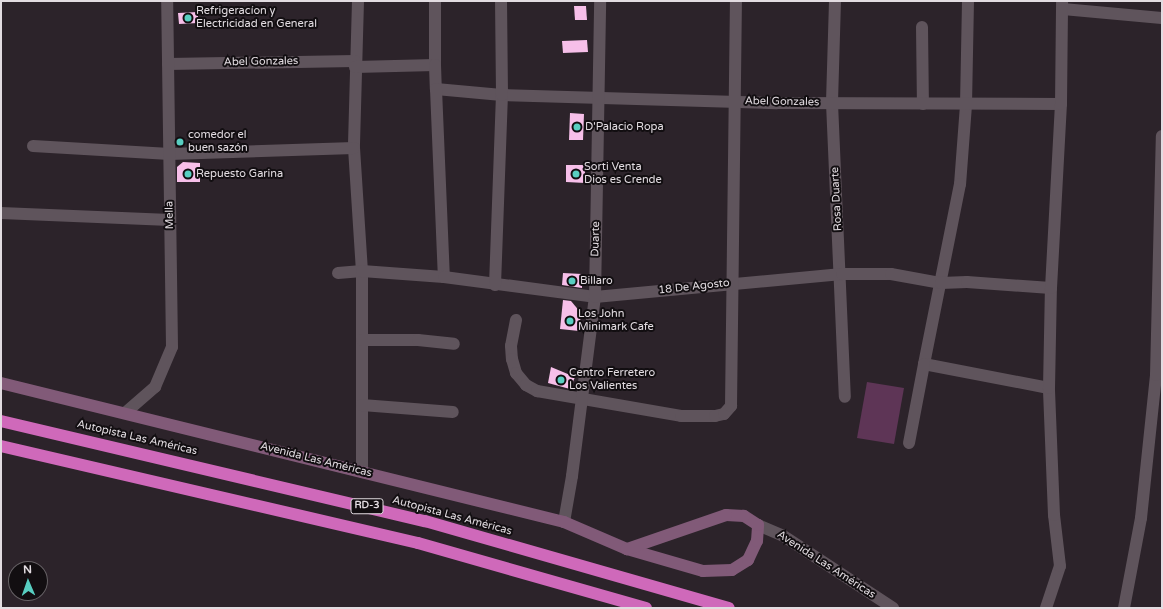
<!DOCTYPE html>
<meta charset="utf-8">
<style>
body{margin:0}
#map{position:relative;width:1163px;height:609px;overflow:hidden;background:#2c232a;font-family:"Varela Round",sans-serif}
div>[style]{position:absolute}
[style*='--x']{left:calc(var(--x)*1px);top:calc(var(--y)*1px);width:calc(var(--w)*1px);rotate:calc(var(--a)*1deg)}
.green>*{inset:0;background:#5e3556}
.building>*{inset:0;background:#f7bfe9}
.minor>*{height:12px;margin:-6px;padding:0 6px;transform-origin:6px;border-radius:6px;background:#5f545c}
.tertiary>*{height:12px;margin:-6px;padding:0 6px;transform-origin:6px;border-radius:6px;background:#5f545c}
.secondary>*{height:12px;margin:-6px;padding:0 6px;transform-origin:6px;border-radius:6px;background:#815a78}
.motorway>*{height:12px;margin:-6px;padding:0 6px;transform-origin:6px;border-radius:6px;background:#cf69ba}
.dots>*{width:11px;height:11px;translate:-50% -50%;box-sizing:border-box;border:2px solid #120e11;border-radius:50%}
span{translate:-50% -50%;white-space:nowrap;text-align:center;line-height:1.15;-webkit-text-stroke:4px #120e11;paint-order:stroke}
.shield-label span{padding:1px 3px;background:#120e11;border:1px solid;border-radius:3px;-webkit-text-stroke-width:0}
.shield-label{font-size:10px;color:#e2dce1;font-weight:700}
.poi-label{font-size:11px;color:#e2dce1}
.left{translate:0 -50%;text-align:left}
.street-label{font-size:11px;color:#e2dce1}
.frame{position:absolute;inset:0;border:2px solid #e2dce1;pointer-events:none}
.north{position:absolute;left:8px;top:561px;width:40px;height:40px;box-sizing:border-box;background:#120e11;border:1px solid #656064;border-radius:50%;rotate:358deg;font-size:11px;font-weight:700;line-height:16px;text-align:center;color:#e2dce1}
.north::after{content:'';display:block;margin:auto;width:14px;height:18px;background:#58cec1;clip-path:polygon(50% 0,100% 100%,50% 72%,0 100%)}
</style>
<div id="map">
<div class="green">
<i style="clip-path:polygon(867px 382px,904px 388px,894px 444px,857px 438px)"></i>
</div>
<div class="building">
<i style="clip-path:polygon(574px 6px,586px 6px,587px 20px,575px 20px)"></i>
<i style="clip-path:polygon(198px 12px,198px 23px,179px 24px,178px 13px)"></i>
<i style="clip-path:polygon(587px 40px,588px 52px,563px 53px,562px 41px)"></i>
<i style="clip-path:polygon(570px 113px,584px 114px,583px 140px,569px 140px)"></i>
<i style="clip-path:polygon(183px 162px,200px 163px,200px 182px,177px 182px,177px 167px)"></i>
<i style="clip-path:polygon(566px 165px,585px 165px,585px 183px,566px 182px)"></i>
<i style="clip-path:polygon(563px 273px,582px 274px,582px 288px,562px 285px)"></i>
<i style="clip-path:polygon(563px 300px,571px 301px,581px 313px,579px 331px,560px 329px)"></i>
<i style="clip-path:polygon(551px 367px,575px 377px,570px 389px,548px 383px)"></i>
</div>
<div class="minor">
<i style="--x:358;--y:1;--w:147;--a:91.6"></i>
<i style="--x:354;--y:148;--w:123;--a:86.3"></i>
<i style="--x:362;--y:271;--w:201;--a:90"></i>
<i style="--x:835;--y:1;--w:102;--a:91.7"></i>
<i style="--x:832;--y:103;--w:294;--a:87.5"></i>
<i style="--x:968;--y:1;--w:104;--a:91.1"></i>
<i style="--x:966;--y:105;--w:79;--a:94.3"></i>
<i style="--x:960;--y:184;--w:184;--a:101.3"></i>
<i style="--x:924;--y:364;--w:127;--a:10.9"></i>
<i style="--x:1063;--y:9;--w:99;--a:5.2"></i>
<i style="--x:922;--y:27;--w:77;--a:89.3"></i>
<i style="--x:168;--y:64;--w:187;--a:-0.9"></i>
<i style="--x:435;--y:65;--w:64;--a:-90"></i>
<i style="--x:355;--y:67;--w:80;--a:-1.4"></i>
<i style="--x:435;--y:65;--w:24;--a:88"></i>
<i style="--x:436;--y:89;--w:66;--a:5.2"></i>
<i style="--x:502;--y:95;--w:275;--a:1.7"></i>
<i style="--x:777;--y:103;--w:284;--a:0.2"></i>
<i style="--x:436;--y:89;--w:188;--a:87.6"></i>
<i style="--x:33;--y:146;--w:137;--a:3.3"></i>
<i style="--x:170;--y:154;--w:184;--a:-1.9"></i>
<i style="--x:1;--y:213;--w:169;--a:2.4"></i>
<i style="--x:338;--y:273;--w:24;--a:-5"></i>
<i style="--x:362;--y:271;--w:82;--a:4.2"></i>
<i style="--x:444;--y:277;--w:152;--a:7.5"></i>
<i style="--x:595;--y:297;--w:248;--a:-5.3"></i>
<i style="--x:842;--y:274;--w:49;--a:0"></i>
<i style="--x:891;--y:274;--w:51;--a:10.2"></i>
<i style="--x:941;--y:283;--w:26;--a:-2"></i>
<i style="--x:967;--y:282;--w:84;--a:4.1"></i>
<i style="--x:495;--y:285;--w:190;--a:-87.9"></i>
<i style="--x:502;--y:95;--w:94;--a:-90.6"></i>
<i style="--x:516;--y:320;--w:26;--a:101"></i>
<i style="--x:511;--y:346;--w:13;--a:86"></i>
<i style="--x:512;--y:359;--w:15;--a:74"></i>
<i style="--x:516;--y:373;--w:16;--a:50"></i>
<i style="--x:526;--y:385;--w:13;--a:29"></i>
<i style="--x:537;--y:391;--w:146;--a:9.8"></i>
<i style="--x:681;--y:416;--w:34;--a:0"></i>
<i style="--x:715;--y:416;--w:9;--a:-13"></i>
<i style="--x:724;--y:414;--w:11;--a:-49"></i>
<i style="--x:731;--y:406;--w:405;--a:-89.3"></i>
<i style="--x:362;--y:340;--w:56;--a:0"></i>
<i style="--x:418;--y:340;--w:36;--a:6"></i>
<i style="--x:362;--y:405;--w:91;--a:4.4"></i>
<i style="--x:125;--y:413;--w:40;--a:-41"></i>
<i style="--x:155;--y:387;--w:43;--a:-67"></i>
<i style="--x:172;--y:347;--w:346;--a:-90.8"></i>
<i style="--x:909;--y:443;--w:80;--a:-79.2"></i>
<i style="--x:564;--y:522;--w:47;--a:-80.1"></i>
<i style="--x:572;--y:476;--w:180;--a:-82.7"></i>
<i style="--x:595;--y:297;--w:296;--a:-89"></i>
<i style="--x:1046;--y:608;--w:44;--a:-71.6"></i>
<i style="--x:1060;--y:566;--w:51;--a:-96.7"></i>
<i style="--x:1054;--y:515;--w:127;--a:-92.3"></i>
<i style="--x:1049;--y:388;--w:100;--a:-88.9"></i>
<i style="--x:1051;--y:288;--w:184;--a:-86.9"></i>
<i style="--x:1061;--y:104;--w:103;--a:-89.4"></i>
<i style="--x:1124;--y:608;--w:92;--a:-79.3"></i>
<i style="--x:1141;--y:518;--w:144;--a:-84"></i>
<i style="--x:1156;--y:375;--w:239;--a:-88.6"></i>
</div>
<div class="tertiary">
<i style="--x:758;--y:525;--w:26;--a:23"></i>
<i style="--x:782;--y:535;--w:133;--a:33.3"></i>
</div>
<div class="secondary">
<i style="--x:1;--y:383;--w:580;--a:13.87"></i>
<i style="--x:564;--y:522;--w:69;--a:23.2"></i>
<i style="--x:627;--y:549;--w:79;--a:16.1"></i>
<i style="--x:703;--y:571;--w:29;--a:-2"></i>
<i style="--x:732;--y:570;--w:19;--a:-32"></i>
<i style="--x:748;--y:560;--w:21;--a:-65"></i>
<i style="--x:757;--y:541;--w:16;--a:-86"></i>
<i style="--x:758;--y:525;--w:17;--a:-147"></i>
<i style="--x:744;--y:516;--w:18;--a:-177"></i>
<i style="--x:726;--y:515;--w:105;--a:161"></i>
</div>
<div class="motorway">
<i style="--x:1;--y:421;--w:436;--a:13.3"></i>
<i style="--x:425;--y:521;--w:316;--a:16"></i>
<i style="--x:1;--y:446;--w:428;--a:13.1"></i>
<i style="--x:418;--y:543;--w:237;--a:15.9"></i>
</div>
<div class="dots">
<i style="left:188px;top:18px;background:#58cec1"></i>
<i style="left:577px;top:127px;background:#58cec1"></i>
<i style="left:180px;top:142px;background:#58cec1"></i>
<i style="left:188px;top:174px;background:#58cec1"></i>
<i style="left:576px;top:174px;background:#58cec1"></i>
<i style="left:572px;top:281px;background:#58cec1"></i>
<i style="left:570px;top:321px;background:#58cec1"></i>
<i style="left:561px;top:380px;background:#58cec1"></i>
</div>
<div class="shield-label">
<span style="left:367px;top:506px">RD-3</span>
</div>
<div class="poi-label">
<span class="left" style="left:196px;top:18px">Refrigeracíon y<br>Electricidad en General</span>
<span class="left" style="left:585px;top:127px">D'Palacio Ropa</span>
<span class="left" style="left:188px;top:142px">comedor el<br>buen sazón</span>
<span class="left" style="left:584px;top:174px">Sorti Venta<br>Dios es Crende</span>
<span class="left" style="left:196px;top:174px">Repuesto Garina</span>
<span class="left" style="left:580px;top:281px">Billaro</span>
<span class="left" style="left:578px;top:321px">Los John<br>Minimark Cafe</span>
<span class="left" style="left:569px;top:380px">Centro Ferretero<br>Los Valientes</span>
</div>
<div class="street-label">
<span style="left:261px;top:62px;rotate:-1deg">Abel Gonzales</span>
<span style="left:782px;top:102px;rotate:1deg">Abel Gonzales</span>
<span style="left:837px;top:199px;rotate:-93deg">Rosa Duarte</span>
<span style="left:170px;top:215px;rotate:-91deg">Mella</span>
<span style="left:596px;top:239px;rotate:-89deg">Duarte</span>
<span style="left:694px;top:287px;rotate:-6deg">18 De Agosto</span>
<span style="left:137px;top:438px;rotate:13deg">Autopista Las Américas</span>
<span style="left:316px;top:460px;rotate:14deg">Avenida Las Américas</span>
<span style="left:452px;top:516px;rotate:15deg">Autopista Las Américas</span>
<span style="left:826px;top:565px;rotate:33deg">Avenida Las Américas</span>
</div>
<div class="frame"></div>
<div class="north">N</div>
</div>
